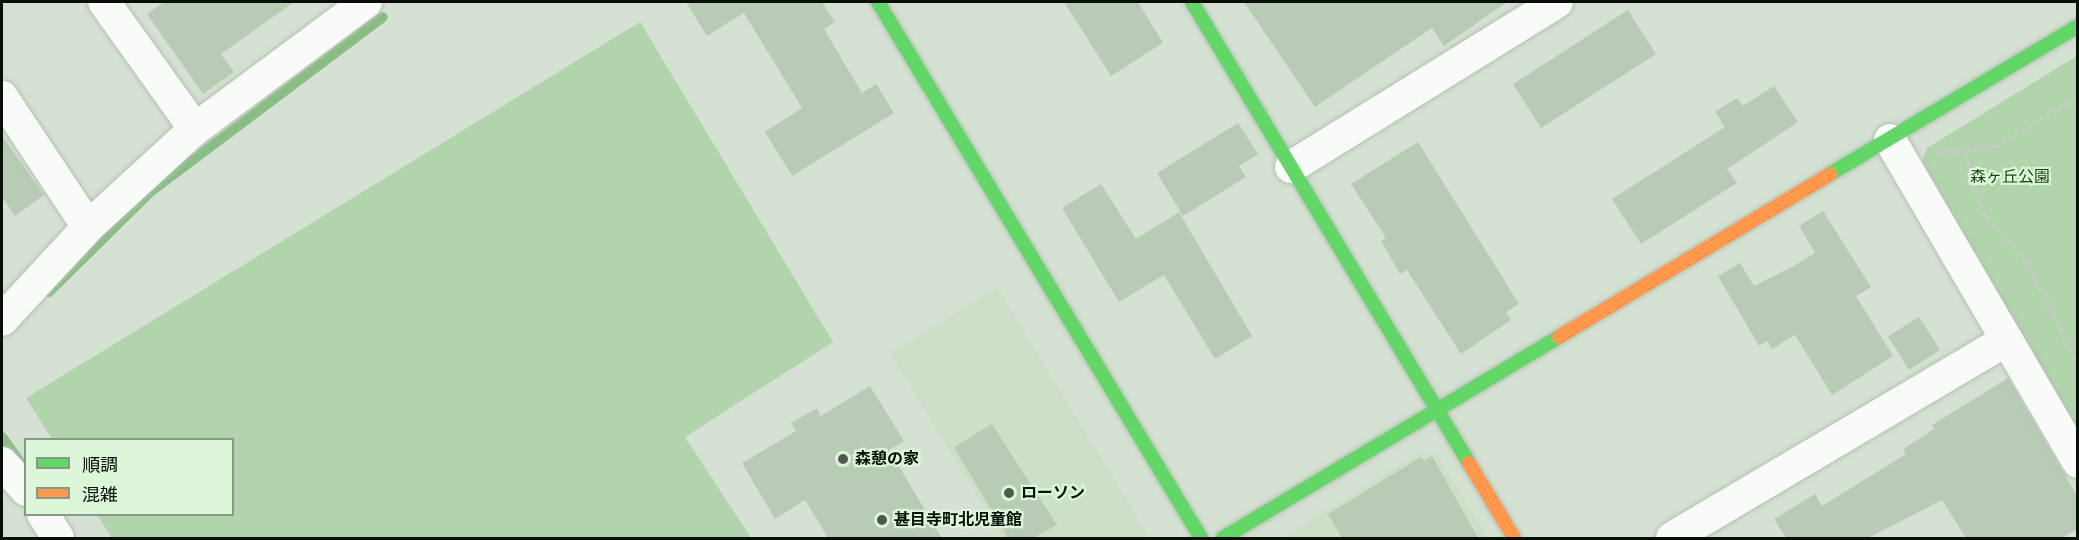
<!DOCTYPE html>
<meta charset="utf-8">
<style>
body{margin:0}
#map{position:relative;width:2079px;height:540px;overflow:hidden;background:#d5e2d3;font-family:Arial,"Noto Sans JP",sans-serif}
div>[style]{position:absolute}
[style*='--x']{left:calc(var(--x)*1px);top:calc(var(--y)*1px);width:calc(var(--w)*1px);rotate:calc(var(--a)*1deg)}
.built>*{inset:0;background:#cbe0c7}
.green>*{inset:0;background:#b1d4ac}
.stream>*{height:10px;margin:-5px;padding:0 5px;transform-origin:5px;border-radius:5px;background:#89bd83}
.building>*{inset:0;background:#b7cbb5}
.path>*{height:4px;margin-top:-2px;transform-origin:0;background:repeating-linear-gradient(90deg,#c7cbc6 0 4.5px,transparent 0 7.5px)}
.roads{filter:drop-shadow(0 0 2px #b6c0b4) drop-shadow(0 0 2px #b6c0b4)}
.street>*{height:32px;margin:-16px;padding:0 16px;transform-origin:16px;border-radius:16px;background:#f9fbf8}
.fast>*{height:14px;margin:-7px;padding:0 7px;transform-origin:7px;border-radius:7px;background:#63d668}
.slow>*{height:14px;margin:-7px;padding:0 7px;transform-origin:7px;border-radius:7px;background:#ff974d}
.dots>*{width:16px;height:16px;translate:-50% -50%;box-sizing:border-box;border:3px solid #ddf6da;border-radius:50%}
span{translate:-50% -50%;white-space:nowrap;text-align:center;line-height:1.15;-webkit-text-stroke:4.5px #ddf6da;paint-order:stroke}
.park-label{font-size:16px;color:#164512}
.poi-label{font-size:16px;color:#070f07;font-weight:700}
.left{translate:0 -50%;text-align:left}
.frame{position:absolute;inset:0;border:3px solid #070f07;pointer-events:none}
.legend{position:absolute;left:24px;top:438px;width:210px;height:78px;box-sizing:border-box;background:#ddf6da;border:2px solid #879a86;margin:0;padding:8px 10px;list-style:none;font-size:18px;color:#070f07}
.legend li{display:flex;align-items:center;gap:12px;height:30px}
.legend b{width:30px;border:2px solid #879a86}
</style>
<div id="map">
<div class="built">
<i style="clip-path:polygon(997px 287px,1148px 535px,1147px 538px,1003px 538px,890px 353px)"></i>
<i style="clip-path:polygon(1420px 452px,1438px 456px,1488px 538px,1282px 538px)"></i>
</div>
<div class="green">
<i style="clip-path:polygon(640px 22px,833px 342px,685px 437px,751px 538px,112px 538px,97px 515px,232px 514px,232px 440px,52px 439px,26px 398px)"></i>
<i style="clip-path:polygon(2077px 56px,2077px 430px,1922px 161px,1927px 148px)"></i>
</div>
<div class="stream">
<i style="--x:49;--y:292;--w:142;--a:-44.7"></i>
<i style="--x:150;--y:192;--w:291;--a:-36.9"></i>
<i style="--x:2;--y:437;--w:31;--a:54"></i>
</div>
<div class="building">
<i style="clip-path:polygon(164px 2px,294px 2px,221px 54px,234px 72px,203px 94px,147px 14px)"></i>
<i style="clip-path:polygon(686px 2px,822px 2px,835px 22px,824px 29px,862px 93px,876px 84px,894px 113px,792px 176px,765px 132px,802px 108px,744px 13px,707px 36px)"></i>
<i style="clip-path:polygon(1064px 2px,1138px 2px,1163px 43px,1111px 76px)"></i>
<i style="clip-path:polygon(1244px 2px,1507px 2px,1444px 46px,1432px 28px,1315px 107px)"></i>
<i style="clip-path:polygon(1628px 10px,1656px 54px,1541px 128px,1513px 84px)"></i>
<i style="clip-path:polygon(1774px 86px,1798px 122px,1727px 169px,1737px 183px,1641px 244px,1612px 199px,1725px 127px,1715px 112px,1737px 98px,1743px 106px)"></i>
<i style="clip-path:polygon(1238px 123px,1258px 154px,1239px 166px,1246px 177px,1183px 216px,1157px 173px)"></i>
<i style="clip-path:polygon(2px 136px,44px 195px,15px 216px,2px 197px)"></i>
<i style="clip-path:polygon(1418px 142px,1519px 304px,1506px 312px,1511px 320px,1461px 354px,1407px 270px,1400px 274px,1381px 241px,1386px 238px,1351px 184px)"></i>
<i style="clip-path:polygon(1101px 184px,1136px 239px,1179px 212px,1252px 336px,1215px 359px,1164px 275px,1119px 302px,1062px 208px)"></i>
<i style="clip-path:polygon(1823px 211px,1871px 287px,1856px 296px,1893px 356px,1832px 395px,1795px 335px,1772px 349px,1767px 341px,1759px 346px,1718px 276px,1740px 263px,1754px 286px,1790px 268px,1815px 253px,1799px 226px)"></i>
<i style="clip-path:polygon(1919px 317px,1940px 350px,1909px 370px,1888px 336px)"></i>
<i style="clip-path:polygon(2008px 378px,2078px 497px,2078px 529px,2062px 538px,1966px 538px,1942px 500px,1868px 538px,1786px 538px,1774px 519px,1815px 494px,1822px 506px,1906px 454px,1903px 449px,1934px 429px,1932px 425px)"></i>
<i style="clip-path:polygon(870px 386px,904px 441px,889px 450px,942px 538px,828px 538px,805px 500px,775px 519px,742px 463px,796px 431px,791px 423px,817px 408px,821px 416px)"></i>
<i style="clip-path:polygon(992px 424px,1057px 525px,1033px 538px,1008px 538px,954px 447px)"></i>
<i style="clip-path:polygon(1432px 456px,1478px 538px,1342px 538px,1328px 514px,1421px 457px,1424px 461px)"></i>
</div>
<div class="path">
<i style="--x:1937;--y:153;--w:58;--a:-5.9"></i>
<i style="--x:1995;--y:147;--w:97;--a:-31.1"></i>
<i style="--x:1965;--y:154;--w:60;--a:73.7"></i>
<i style="--x:1982;--y:212;--w:66;--a:48.1"></i>
<i style="--x:2026;--y:261;--w:116;--a:63.4"></i>
</div>
<div class="roads">
<div class="street">
<i style="--x:104;--y:2;--w:156;--a:54.4"></i>
<i style="--x:2;--y:97;--w:156;--a:56.5"></i>
<i style="--x:1890;--y:140;--w:373;--a:59.7"></i>
<i style="--x:1291;--y:167;--w:313;--a:-31.8"></i>
<i style="--x:2;--y:320;--w:127;--a:-47.2"></i>
<i style="--x:88;--y:227;--w:145;--a:-42.5"></i>
<i style="--x:195;--y:129;--w:213;--a:-36.6"></i>
<i style="--x:2;--y:463;--w:36;--a:48"></i>
<i style="--x:43;--y:514;--w:28;--a:58"></i>
<i style="--x:1672;--y:538;--w:389;--a:-30.6"></i>
</div>
<div class="fast">
<i style="--x:878;--y:2;--w:626;--a:58.93"></i>
<i style="--x:1192;--y:2;--w:538;--a:59"></i>
<i style="--x:1830;--y:174;--w:289;--a:-30.8"></i>
<i style="--x:1223;--y:538;--w:392;--a:-30.9"></i>
</div>
<div class="slow">
<i style="--x:1559;--y:337;--w:316;--a:-31"></i>
<i style="--x:1469;--y:463;--w:87;--a:59"></i>
</div>
</div>
<div class="dots">
<i style="left:843px;top:459px;background:#4f594e"></i>
<i style="left:1009px;top:493px;background:#4f594e"></i>
<i style="left:882px;top:520px;background:#4f594e"></i>
</div>
<div class="park-label">
<span style="left:2010px;top:177px">森ヶ丘公園</span>
</div>
<div class="poi-label">
<span class="left" style="left:855px;top:459px">森憩の家</span>
<span class="left" style="left:1021px;top:493px">ローソン</span>
<span class="left" style="left:894px;top:520px">甚目寺町北児童館</span>
</div>
<div class="frame"></div>
<ul class="legend">
<li><b style="height:8px;background:#63d668"></b>順調</li>
<li><b style="height:8px;background:#ff974d"></b>混雑</li>
</ul>
</div>
